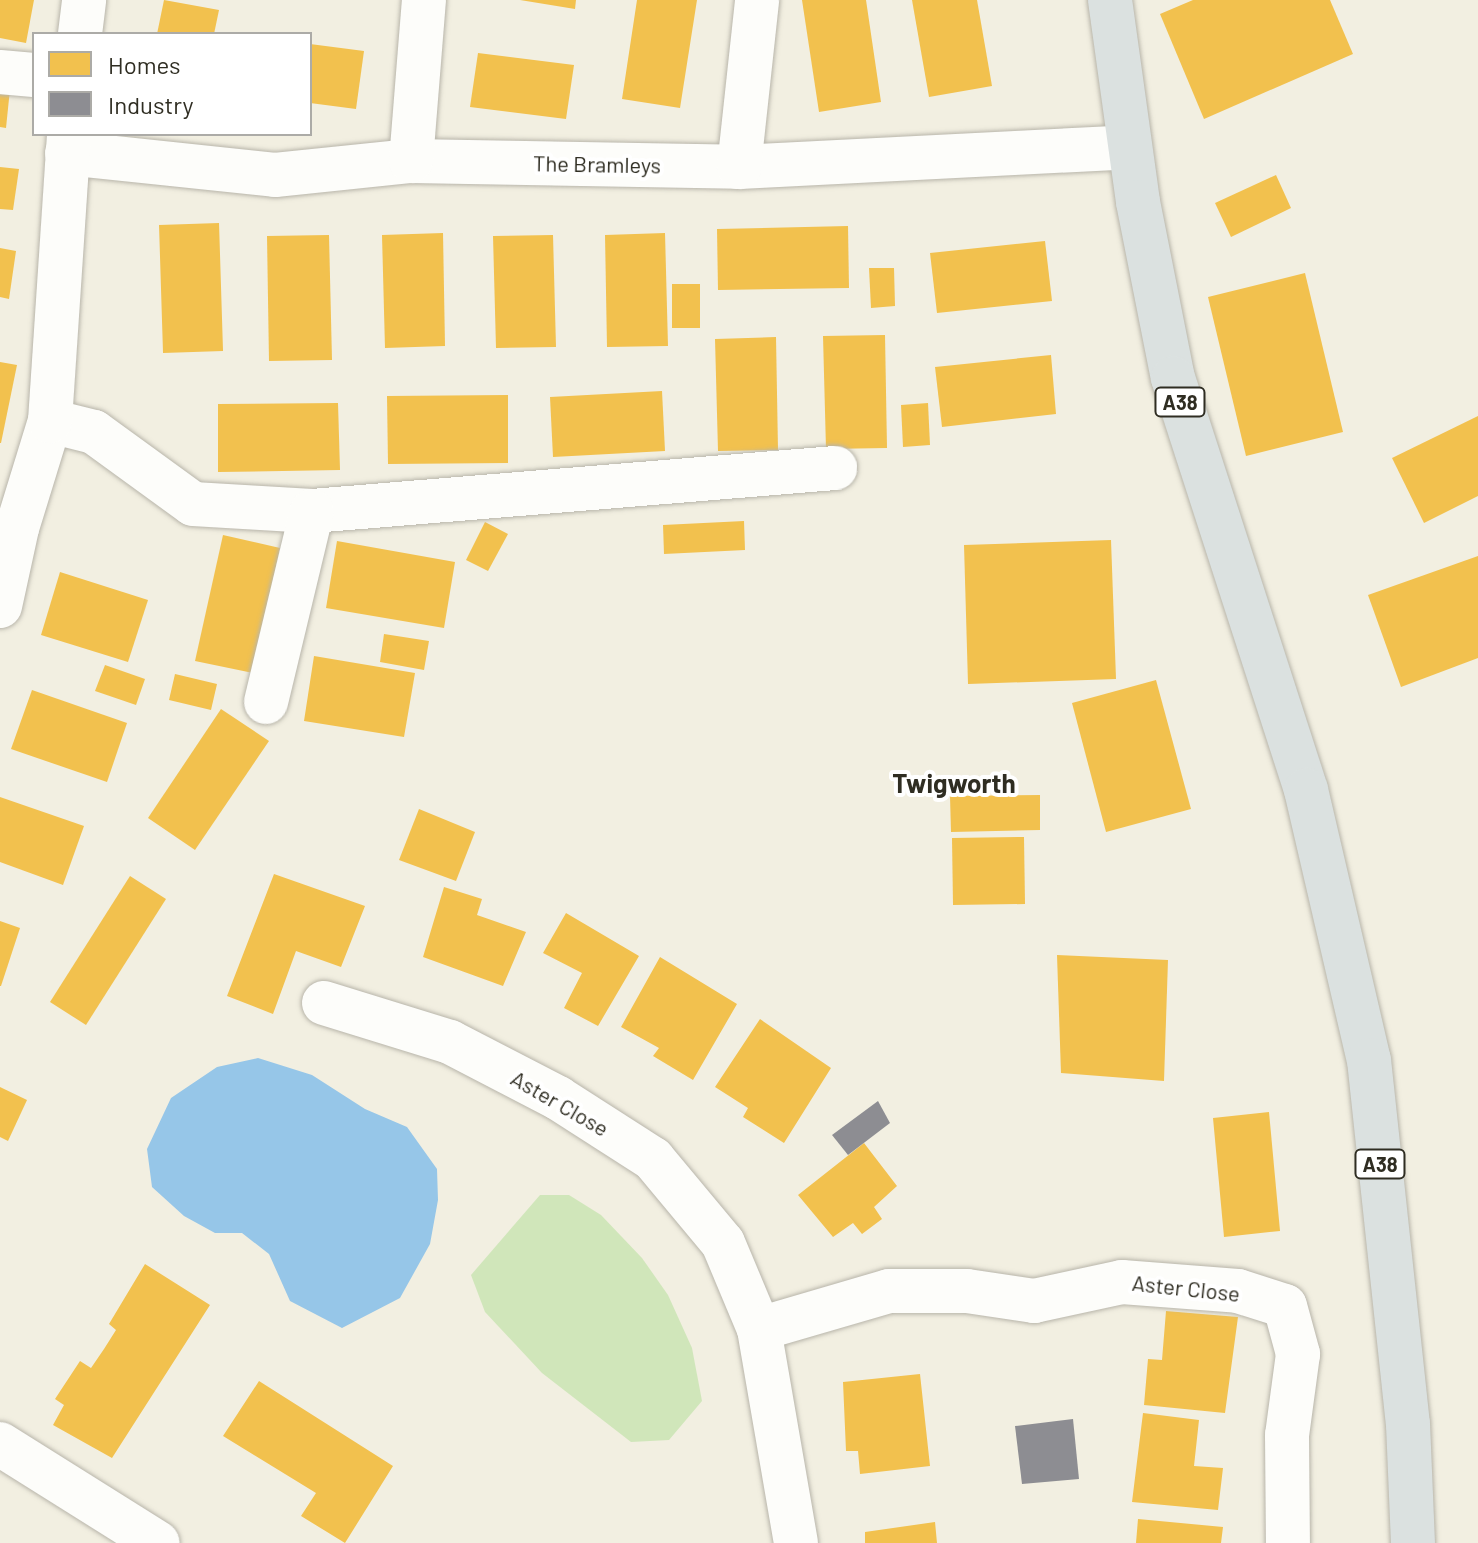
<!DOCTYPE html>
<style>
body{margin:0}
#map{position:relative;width:1478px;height:1543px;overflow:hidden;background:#f2efe1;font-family:Barlow,sans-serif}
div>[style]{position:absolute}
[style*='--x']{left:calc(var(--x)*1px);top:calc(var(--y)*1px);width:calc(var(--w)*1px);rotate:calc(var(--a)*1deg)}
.green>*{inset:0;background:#d0e6ba}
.water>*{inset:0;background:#96c6e8}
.homes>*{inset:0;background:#f2c14e}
.industry>*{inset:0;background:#8d8d92}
.roads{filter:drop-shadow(0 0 2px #b8b5aa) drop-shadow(0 0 2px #b8b5aa)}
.minor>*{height:44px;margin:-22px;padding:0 22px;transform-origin:22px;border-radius:22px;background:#fdfdfa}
.major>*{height:44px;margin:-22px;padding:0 22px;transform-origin:22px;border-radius:22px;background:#dbe1e0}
span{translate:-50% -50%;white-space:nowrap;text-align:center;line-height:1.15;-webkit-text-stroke:8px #fff;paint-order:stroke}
.shield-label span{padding:2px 6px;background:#fff;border:2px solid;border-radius:6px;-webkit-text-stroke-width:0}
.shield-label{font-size:20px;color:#2f2d22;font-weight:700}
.street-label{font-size:22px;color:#2f2d22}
.quarter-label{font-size:26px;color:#2f2d22;font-weight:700}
.legend{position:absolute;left:32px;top:32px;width:280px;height:104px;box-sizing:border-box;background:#fff;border:2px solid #acaba7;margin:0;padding:10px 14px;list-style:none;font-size:24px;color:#2f2d22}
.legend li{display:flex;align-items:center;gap:16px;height:40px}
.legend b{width:40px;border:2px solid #acaba7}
</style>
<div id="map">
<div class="green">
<i style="clip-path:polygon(540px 1195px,569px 1195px,601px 1215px,642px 1258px,668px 1295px,692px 1348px,702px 1401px,669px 1440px,631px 1442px,542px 1373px,485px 1312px,471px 1275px)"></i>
</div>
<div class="water">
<i style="clip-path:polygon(258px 1058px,312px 1075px,365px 1109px,407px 1127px,437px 1169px,438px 1200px,430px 1244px,400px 1298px,342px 1328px,290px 1301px,269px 1254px,242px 1233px,215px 1233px,184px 1216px,152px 1187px,147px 1149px,171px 1098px,217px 1067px)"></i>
</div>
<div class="homes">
<i style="clip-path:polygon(0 0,34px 0,26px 43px,0 38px)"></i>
<i style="clip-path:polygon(164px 0,219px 10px,214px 34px,157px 34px)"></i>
<i style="clip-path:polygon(520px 0,576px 0,575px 9px)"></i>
<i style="clip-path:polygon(637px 0,697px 0,680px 108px,622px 99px)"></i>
<i style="clip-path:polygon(802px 0,866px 0,881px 102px,819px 112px)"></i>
<i style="clip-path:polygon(912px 0,977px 0,992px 86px,929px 97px)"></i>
<i style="clip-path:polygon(1193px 0,1330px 0,1353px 54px,1204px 119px,1160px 14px)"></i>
<i style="clip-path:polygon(310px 44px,364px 51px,356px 109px,310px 103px)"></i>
<i style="clip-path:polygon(478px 53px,574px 65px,566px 119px,470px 107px)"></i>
<i style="clip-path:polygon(0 88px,10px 89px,6px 128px,0 127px)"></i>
<i style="clip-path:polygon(0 167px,19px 169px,13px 210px,0 209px)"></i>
<i style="clip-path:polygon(1276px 175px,1291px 208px,1231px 237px,1215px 203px)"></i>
<i style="clip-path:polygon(219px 223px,223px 351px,163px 353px,159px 225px)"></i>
<i style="clip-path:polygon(848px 226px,849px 288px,718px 290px,717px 229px)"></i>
<i style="clip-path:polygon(443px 233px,445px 346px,385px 348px,382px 235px)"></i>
<i style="clip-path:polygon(665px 233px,668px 346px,607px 347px,605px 235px)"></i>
<i style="clip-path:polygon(329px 235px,332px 360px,269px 361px,267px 236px)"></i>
<i style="clip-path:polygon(553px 235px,556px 347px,496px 348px,493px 236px)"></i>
<i style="clip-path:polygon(1045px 241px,1052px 301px,937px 313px,930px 253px)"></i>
<i style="clip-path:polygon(0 248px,16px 251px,9px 299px,0 297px)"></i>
<i style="clip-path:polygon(869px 268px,894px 268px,895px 306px,871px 308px)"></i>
<i style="clip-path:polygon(1305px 273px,1343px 432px,1246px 456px,1208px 297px)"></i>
<i style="clip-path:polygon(672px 284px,700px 284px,700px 328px,672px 328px)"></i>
<i style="clip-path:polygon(885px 335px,887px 448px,826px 449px,823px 336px)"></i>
<i style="clip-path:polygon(776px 337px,778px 450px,718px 451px,715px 339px)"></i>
<i style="clip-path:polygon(1051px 355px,1056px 414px,942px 427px,935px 367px)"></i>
<i style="clip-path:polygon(0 362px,17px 365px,1px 443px,0 443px)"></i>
<i style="clip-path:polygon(662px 391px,665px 451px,553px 457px,550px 397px)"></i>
<i style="clip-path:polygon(508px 395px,508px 463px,388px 464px,387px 396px)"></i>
<i style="clip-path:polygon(338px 403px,340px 470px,218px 472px,218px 404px)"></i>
<i style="clip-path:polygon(928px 403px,930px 445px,903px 447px,901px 405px)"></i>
<i style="clip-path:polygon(1478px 416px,1478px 496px,1424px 523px,1392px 458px)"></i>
<i style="clip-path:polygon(744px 521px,745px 550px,664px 554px,663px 525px)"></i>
<i style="clip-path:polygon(485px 522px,508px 534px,488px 571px,466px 560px)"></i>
<i style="clip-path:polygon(223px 535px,280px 548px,253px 673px,195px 661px)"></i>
<i style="clip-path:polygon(1111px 540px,1116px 679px,968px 684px,964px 545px)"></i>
<i style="clip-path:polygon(337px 541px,455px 562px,444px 628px,326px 608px)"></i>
<i style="clip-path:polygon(1478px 556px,1478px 658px,1401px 687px,1368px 595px)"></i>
<i style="clip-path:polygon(60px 572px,148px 600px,128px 662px,41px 635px)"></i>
<i style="clip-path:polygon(384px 634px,429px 641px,424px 670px,380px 662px)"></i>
<i style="clip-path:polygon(314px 656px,415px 673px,404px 737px,304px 721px)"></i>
<i style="clip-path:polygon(105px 665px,145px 679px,136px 705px,95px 691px)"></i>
<i style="clip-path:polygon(175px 674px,217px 684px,211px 710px,169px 700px)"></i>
<i style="clip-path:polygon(1156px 680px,1191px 809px,1106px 832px,1072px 703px)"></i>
<i style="clip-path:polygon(32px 690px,127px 723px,107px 782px,11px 749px)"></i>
<i style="clip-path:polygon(221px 709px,269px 741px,195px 850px,148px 818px)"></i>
<i style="clip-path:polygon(1040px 795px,1040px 830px,951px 832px,950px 796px)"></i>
<i style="clip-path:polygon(0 797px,84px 826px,63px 885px,0 862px)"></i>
<i style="clip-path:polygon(419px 809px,475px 832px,456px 881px,399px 860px)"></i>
<i style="clip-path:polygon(1024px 837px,1025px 904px,953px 905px,952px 838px)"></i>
<i style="clip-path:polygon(274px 874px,365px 906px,341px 967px,296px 951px,273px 1014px,227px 996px)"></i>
<i style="clip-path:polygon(130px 876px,166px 899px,86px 1025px,50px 1002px)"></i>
<i style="clip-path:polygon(444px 887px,482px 899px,477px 915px,526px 932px,503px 986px,423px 957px)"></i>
<i style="clip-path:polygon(566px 913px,639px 956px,598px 1026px,564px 1008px,582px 973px,543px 953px)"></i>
<i style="clip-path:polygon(0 921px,20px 928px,1px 986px,0 986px)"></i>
<i style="clip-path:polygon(1057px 955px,1168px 960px,1164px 1081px,1061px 1073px)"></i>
<i style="clip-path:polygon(660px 957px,737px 1004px,693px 1080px,653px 1056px,659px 1048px,621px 1027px)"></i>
<i style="clip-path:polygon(760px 1019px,831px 1068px,784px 1143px,743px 1117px,748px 1108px,715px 1087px)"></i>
<i style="clip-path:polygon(0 1087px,27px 1100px,8px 1141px,0 1137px)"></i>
<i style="clip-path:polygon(1269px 1112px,1280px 1231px,1224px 1237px,1213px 1118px)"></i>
<i style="clip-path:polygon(864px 1143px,897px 1186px,874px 1207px,882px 1219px,862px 1234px,853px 1223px,833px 1237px,798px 1195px)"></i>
<i style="clip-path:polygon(145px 1264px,210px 1305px,112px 1458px,53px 1425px,64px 1405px,55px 1399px,80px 1361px,91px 1368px,104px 1349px,116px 1330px,109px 1324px)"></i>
<i style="clip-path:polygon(1166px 1311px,1238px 1317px,1225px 1413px,1144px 1405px,1148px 1359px,1162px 1360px)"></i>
<i style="clip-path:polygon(920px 1374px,930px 1466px,860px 1474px,858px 1451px,846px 1451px,843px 1382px)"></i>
<i style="clip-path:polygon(259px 1381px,393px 1466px,345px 1543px,301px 1516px,316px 1493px,223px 1436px)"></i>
<i style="clip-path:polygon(1143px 1413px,1199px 1420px,1194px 1466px,1223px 1468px,1218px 1510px,1132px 1502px)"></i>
<i style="clip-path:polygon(1138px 1519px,1223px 1527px,1221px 1543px,1136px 1543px)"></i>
<i style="clip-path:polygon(935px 1522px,937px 1543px,865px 1543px,865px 1532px)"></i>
</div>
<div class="industry">
<i style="clip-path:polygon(878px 1101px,890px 1123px,848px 1155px,832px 1135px)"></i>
<i style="clip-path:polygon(1073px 1419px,1079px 1479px,1022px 1484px,1015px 1426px)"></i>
</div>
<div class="roads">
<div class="minor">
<i style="--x:80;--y:34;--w:34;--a:-83"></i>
<i style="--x:0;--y:72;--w:34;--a:5"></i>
<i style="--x:67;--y:153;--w:209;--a:6"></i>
<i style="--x:275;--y:175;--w:137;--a:-5.9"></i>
<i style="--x:411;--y:161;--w:328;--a:1"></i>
<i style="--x:739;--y:167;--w:391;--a:-2.9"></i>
<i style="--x:411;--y:161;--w:162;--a:-85.4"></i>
<i style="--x:739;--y:167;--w:168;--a:-83.8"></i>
<i style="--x:50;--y:421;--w:45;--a:14"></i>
<i style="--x:94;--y:432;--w:122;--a:36"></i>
<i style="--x:193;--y:504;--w:119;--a:3.4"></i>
<i style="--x:312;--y:511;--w:525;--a:-4.7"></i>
<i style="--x:0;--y:606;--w:80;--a:-77.7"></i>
<i style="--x:17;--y:528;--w:112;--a:-72.9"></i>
<i style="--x:50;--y:421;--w:288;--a:-86.2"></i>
<i style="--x:266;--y:702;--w:196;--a:-76.5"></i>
<i style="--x:324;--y:1003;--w:132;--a:17.2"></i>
<i style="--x:450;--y:1042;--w:122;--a:27.4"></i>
<i style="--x:558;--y:1098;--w:113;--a:32.7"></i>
<i style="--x:653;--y:1159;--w:109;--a:50.2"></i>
<i style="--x:723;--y:1243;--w:93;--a:67.3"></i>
<i style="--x:759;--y:1329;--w:217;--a:80.2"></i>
<i style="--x:759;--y:1329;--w:135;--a:-16.3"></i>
<i style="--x:889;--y:1291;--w:78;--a:0"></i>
<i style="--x:967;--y:1291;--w:68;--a:8.5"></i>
<i style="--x:1034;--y:1301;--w:90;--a:-12.2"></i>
<i style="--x:1122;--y:1282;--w:116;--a:4.4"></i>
<i style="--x:1238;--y:1291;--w:49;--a:17.7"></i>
<i style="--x:1285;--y:1306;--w:50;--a:74.8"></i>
<i style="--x:1298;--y:1354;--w:82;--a:97.7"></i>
<i style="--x:1287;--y:1435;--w:108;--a:89.5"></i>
<i style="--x:0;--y:1444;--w:186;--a:32.1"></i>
</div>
<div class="major">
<i style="--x:1110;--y:0;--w:204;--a:82.1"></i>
<i style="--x:1138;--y:202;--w:179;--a:78.8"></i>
<i style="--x:1173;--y:378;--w:433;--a:72.1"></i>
<i style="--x:1306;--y:790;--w:277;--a:76.9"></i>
<i style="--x:1369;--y:1060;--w:366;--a:83.9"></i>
<i style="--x:1408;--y:1424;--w:119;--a:87.6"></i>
</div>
</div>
<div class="shield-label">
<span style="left:1180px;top:402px">A38</span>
<span style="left:1380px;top:1164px">A38</span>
</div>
<div class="street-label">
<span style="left:597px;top:164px;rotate:1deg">The Bramleys</span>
<span style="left:560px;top:1103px;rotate:30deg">Aster Close</span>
<span style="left:1186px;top:1288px;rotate:6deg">Aster Close</span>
</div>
<div class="quarter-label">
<span style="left:954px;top:783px">Twigworth</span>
</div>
<ul class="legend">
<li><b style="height:22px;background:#f2c14e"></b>Homes</li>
<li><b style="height:22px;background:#8d8d92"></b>Industry</li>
</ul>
</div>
